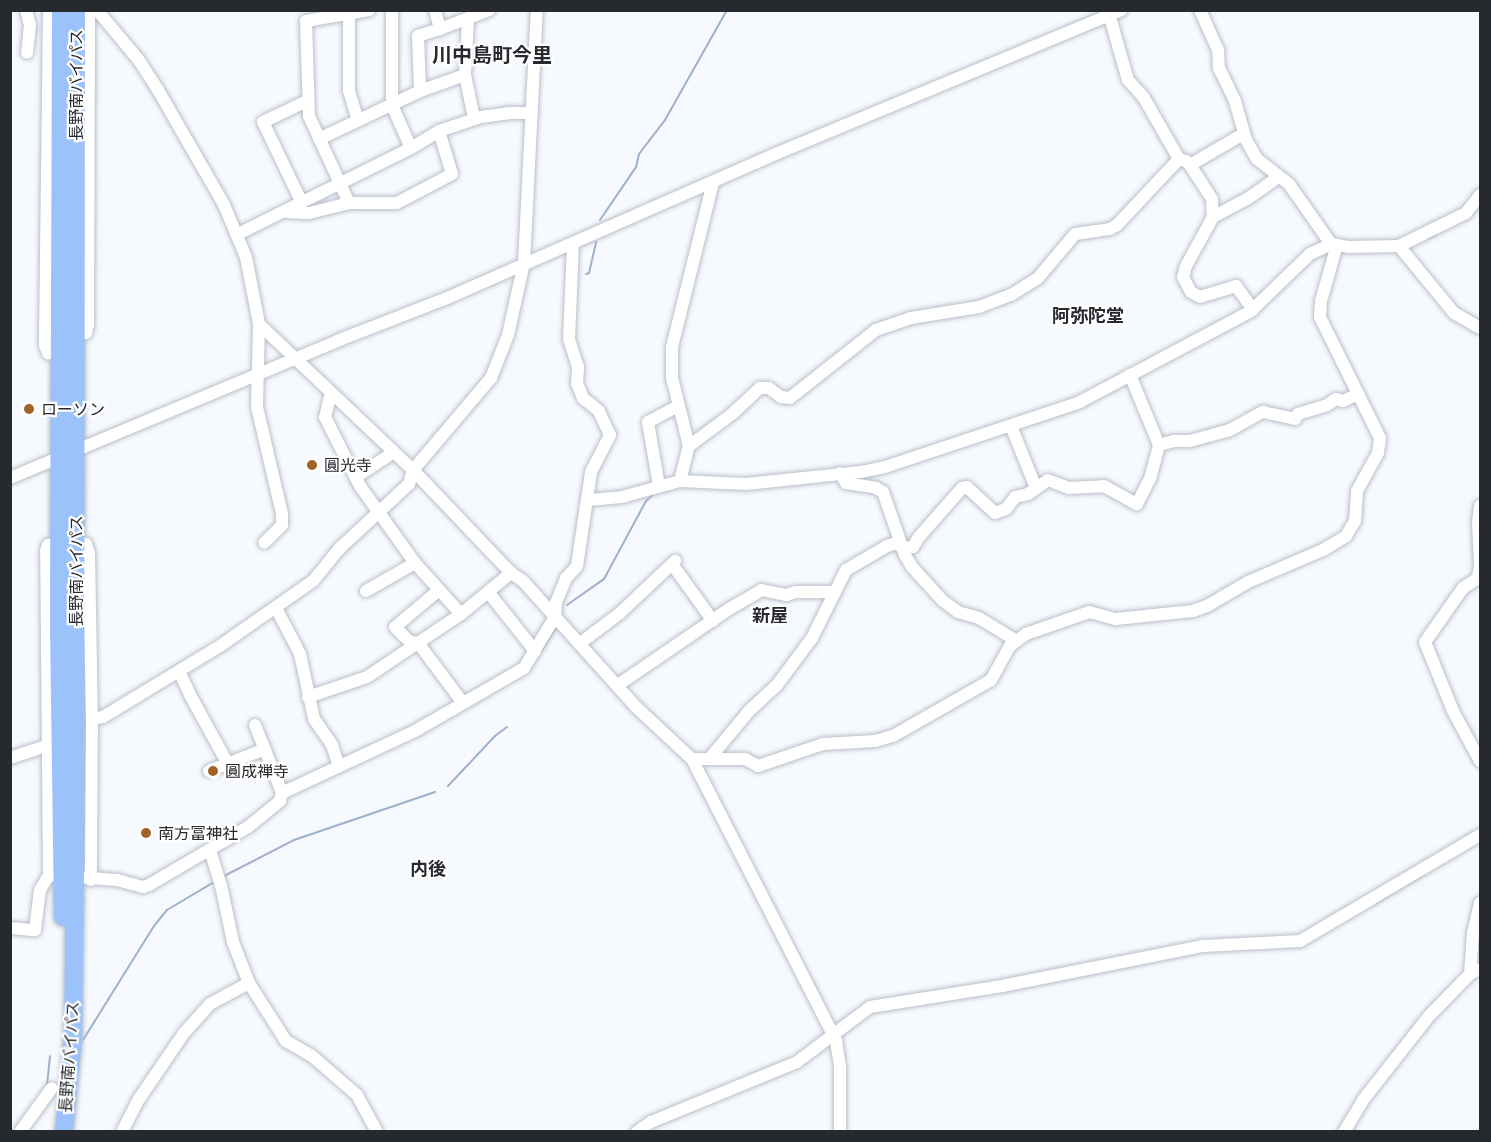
<!DOCTYPE html>
<meta charset="utf-8">
<style>
body{margin:0}
#map{position:relative;width:1491px;height:1142px;overflow:hidden;background:#f6f9fd;font-family:"Noto Serif","Noto Sans JP",serif}
div>[style]{position:absolute}
[style*='--x']{left:calc(var(--x)*1px);top:calc(var(--y)*1px);width:calc(var(--w)*1px);rotate:calc(var(--a)*1deg)}
.stream>*{height:2px;margin:-1px;padding:0 1px;transform-origin:1px;border-radius:1px;background:#9eb1cc}
.roads{filter:drop-shadow(0 0 2px #b8bfca) drop-shadow(0 0 2px #b8bfca)}
.minor>*{height:12px;margin:-6px;padding:0 6px;transform-origin:6px;border-radius:6px;background:#fff}
.highway>*{height:18px;margin:-9px;padding:0 9px;transform-origin:9px;border-radius:9px;background:#9cc2fb}
.dots>*{width:16px;height:16px;translate:-50% -50%;box-sizing:border-box;border:3px solid #fff;border-radius:50%}
span{translate:-50% -50%;white-space:nowrap;text-align:center;line-height:1.15;-webkit-text-stroke:4.5px #fff;paint-order:stroke}
.street-label{font-size:16px;color:#26292d}
.poi-label{font-size:16px;color:#26292d}
.left{translate:0 -50%;text-align:left}
.neighbourhood-label{font-size:18px;color:#26292d;font-weight:700}
.quarter-label{font-size:20px;color:#26292d;font-weight:700}
.frame{position:absolute;inset:0;border:12px solid #26292d;pointer-events:none}
</style>
<div id="map">
<div class="stream">
<i style="--x:600;--y:220;--w:64;--a:-55.8"></i>
<i style="--x:636;--y:167;--w:13;--a:-77"></i>
<i style="--x:639;--y:154;--w:43;--a:-52.6"></i>
<i style="--x:665;--y:120;--w:126;--a:-60.6"></i>
<i style="--x:1429;--y:238;--w:9;--a:-27"></i>
<i style="--x:586;--y:274;--w:3;--a:-18"></i>
<i style="--x:589;--y:273;--w:32;--a:-77"></i>
<i style="--x:567;--y:605;--w:45;--a:-35.1"></i>
<i style="--x:604;--y:579;--w:89;--a:-61.7"></i>
<i style="--x:646;--y:501;--w:9;--a:-41"></i>
<i style="--x:542;--y:650;--w:25;--a:-58"></i>
<i style="--x:448;--y:786;--w:69;--a:-46.8"></i>
<i style="--x:495;--y:736;--w:15;--a:-37"></i>
<i style="--x:224;--y:876;--w:79;--a:-27.2"></i>
<i style="--x:294;--y:840;--w:149;--a:-18.8"></i>
<i style="--x:1376;--y:903;--w:57;--a:-30.6"></i>
<i style="--x:83;--y:1040;--w:134;--a:-58.1"></i>
<i style="--x:154;--y:926;--w:21;--a:-51"></i>
<i style="--x:167;--y:910;--w:57;--a:-30.6"></i>
<i style="--x:47;--y:1085;--w:29;--a:-84"></i>
</div>
<div class="roads">
<div class="minor">
<i style="--x:26;--y:10;--w:16;--a:75"></i>
<i style="--x:30;--y:25;--w:28;--a:96"></i>
<i style="--x:49;--y:10;--w:335;--a:90.7"></i>
<i style="--x:45;--y:345;--w:9;--a:69"></i>
<i style="--x:48;--y:353;--w:11;--a:0"></i>
<i style="--x:97;--y:10;--w:64;--a:50.1"></i>
<i style="--x:138;--y:59;--w:37;--a:57"></i>
<i style="--x:158;--y:90;--w:133;--a:60.1"></i>
<i style="--x:224;--y:205;--w:56;--a:67.1"></i>
<i style="--x:246;--y:257;--w:68;--a:79"></i>
<i style="--x:259;--y:324;--w:83;--a:91.4"></i>
<i style="--x:257;--y:407;--w:110;--a:76.8"></i>
<i style="--x:282;--y:514;--w:11;--a:90"></i>
<i style="--x:282;--y:525;--w:25;--a:135"></i>
<i style="--x:392;--y:10;--w:95;--a:90"></i>
<i style="--x:392;--y:105;--w:47;--a:66.2"></i>
<i style="--x:435;--y:10;--w:20;--a:75"></i>
<i style="--x:440;--y:29;--w:53;--a:-21.2"></i>
<i style="--x:1105;--y:10;--w:16;--a:63"></i>
<i style="--x:1112;--y:24;--w:58;--a:74.1"></i>
<i style="--x:1128;--y:80;--w:24;--a:48"></i>
<i style="--x:1144;--y:98;--w:70;--a:60.2"></i>
<i style="--x:1179;--y:159;--w:7;--a:16"></i>
<i style="--x:1186;--y:161;--w:6;--a:45"></i>
<i style="--x:1190;--y:165;--w:61;--a:-30.3"></i>
<i style="--x:1200;--y:10;--w:44;--a:65.8"></i>
<i style="--x:1218;--y:50;--w:18;--a:87"></i>
<i style="--x:1219;--y:68;--w:37;--a:64"></i>
<i style="--x:1235;--y:101;--w:41;--a:74.2"></i>
<i style="--x:1246;--y:140;--w:22;--a:60"></i>
<i style="--x:1257;--y:159;--w:41;--a:38"></i>
<i style="--x:1289;--y:184;--w:73;--a:55"></i>
<i style="--x:349;--y:15;--w:76;--a:90"></i>
<i style="--x:349;--y:91;--w:31;--a:73"></i>
<i style="--x:465;--y:75;--w:44;--a:78.2"></i>
<i style="--x:420;--y:91;--w:55;--a:-92.1"></i>
<i style="--x:418;--y:36;--w:23;--a:-18"></i>
<i style="--x:319;--y:139;--w:112;--a:-25.4"></i>
<i style="--x:420;--y:91;--w:48;--a:-19.6"></i>
<i style="--x:465;--y:75;--w:56;--a:-86.9"></i>
<i style="--x:1190;--y:165;--w:40;--a:57.1"></i>
<i style="--x:1212;--y:199;--w:18;--a:87"></i>
<i style="--x:1213;--y:217;--w:38;--a:-28"></i>
<i style="--x:1247;--y:199;--w:39;--a:-35"></i>
<i style="--x:302;--y:203;--w:90;--a:-115.7"></i>
<i style="--x:263;--y:122;--w:49;--a:-25.5"></i>
<i style="--x:349;--y:203;--w:96;--a:-114.7"></i>
<i style="--x:309;--y:116;--w:95;--a:-91.8"></i>
<i style="--x:306;--y:21;--w:64;--a:-9.9"></i>
<i style="--x:287;--y:212;--w:22;--a:3"></i>
<i style="--x:309;--y:213;--w:41;--a:-14"></i>
<i style="--x:349;--y:203;--w:48;--a:0"></i>
<i style="--x:397;--y:203;--w:62;--a:-27.8"></i>
<i style="--x:452;--y:174;--w:45;--a:-106.8"></i>
<i style="--x:1213;--y:217;--w:56;--a:118.9"></i>
<i style="--x:1186;--y:266;--w:11;--a:105"></i>
<i style="--x:1183;--y:277;--w:17;--a:62"></i>
<i style="--x:1191;--y:292;--w:10;--a:29"></i>
<i style="--x:1200;--y:297;--w:38;--a:-17"></i>
<i style="--x:1236;--y:286;--w:29;--a:54"></i>
<i style="--x:238;--y:234;--w:193;--a:-26.4"></i>
<i style="--x:411;--y:148;--w:33;--a:-31"></i>
<i style="--x:439;--y:131;--w:44;--a:-18.4"></i>
<i style="--x:481;--y:117;--w:29;--a:-8"></i>
<i style="--x:510;--y:113;--w:22;--a:0"></i>
<i style="--x:1399;--y:246;--w:87;--a:50.6"></i>
<i style="--x:1454;--y:313;--w:30;--a:30"></i>
<i style="--x:259;--y:324;--w:212;--a:43.5"></i>
<i style="--x:413;--y:470;--w:142;--a:46.4"></i>
<i style="--x:511;--y:573;--w:14;--a:34"></i>
<i style="--x:523;--y:581;--w:169;--a:48.1"></i>
<i style="--x:636;--y:707;--w:76;--a:42.9"></i>
<i style="--x:692;--y:759;--w:317;--a:62.9"></i>
<i style="--x:836;--y:1041;--w:26;--a:81"></i>
<i style="--x:840;--y:1067;--w:65;--a:90"></i>
<i style="--x:76;--y:333;--w:10;--a:0"></i>
<i style="--x:86;--y:333;--w:8;--a:-76"></i>
<i style="--x:88;--y:325;--w:315;--a:-89.8"></i>
<i style="--x:331;--y:393;--w:25;--a:104"></i>
<i style="--x:325;--y:417;--w:77;--a:63.1"></i>
<i style="--x:360;--y:486;--w:95;--a:54.5"></i>
<i style="--x:415;--y:563;--w:69;--a:48"></i>
<i style="--x:1011;--y:426;--w:67;--a:68"></i>
<i style="--x:1159;--y:445;--w:16;--a:-15"></i>
<i style="--x:1174;--y:441;--w:16;--a:0"></i>
<i style="--x:1190;--y:441;--w:41;--a:-15.4"></i>
<i style="--x:1230;--y:430;--w:38;--a:-29"></i>
<i style="--x:1263;--y:412;--w:33;--a:12"></i>
<i style="--x:1295;--y:419;--w:6;--a:-59"></i>
<i style="--x:1298;--y:414;--w:30;--a:-17"></i>
<i style="--x:1327;--y:405;--w:11;--a:-34"></i>
<i style="--x:1336;--y:399;--w:7;--a:16"></i>
<i style="--x:1343;--y:401;--w:17;--a:-24"></i>
<i style="--x:689;--y:446;--w:54;--a:-36.7"></i>
<i style="--x:732;--y:414;--w:38;--a:-43"></i>
<i style="--x:760;--y:388;--w:9;--a:0"></i>
<i style="--x:769;--y:388;--w:15;--a:37"></i>
<i style="--x:781;--y:397;--w:9;--a:6"></i>
<i style="--x:790;--y:398;--w:110;--a:-38.3"></i>
<i style="--x:876;--y:330;--w:37;--a:-19"></i>
<i style="--x:911;--y:318;--w:69;--a:-9.2"></i>
<i style="--x:979;--y:307;--w:34;--a:-21"></i>
<i style="--x:1011;--y:295;--w:32;--a:-32"></i>
<i style="--x:1038;--y:278;--w:57;--a:-49.9"></i>
<i style="--x:1075;--y:234;--w:35;--a:-8"></i>
<i style="--x:1110;--y:229;--w:8;--a:-30"></i>
<i style="--x:1117;--y:225;--w:91;--a:-46.8"></i>
<i style="--x:840;--y:473;--w:12;--a:59"></i>
<i style="--x:846;--y:483;--w:30;--a:9"></i>
<i style="--x:876;--y:488;--w:8;--a:30"></i>
<i style="--x:883;--y:492;--w:67;--a:70.8"></i>
<i style="--x:905;--y:555;--w:14;--a:60"></i>
<i style="--x:912;--y:567;--w:46;--a:47.6"></i>
<i style="--x:943;--y:601;--w:19;--a:36"></i>
<i style="--x:958;--y:612;--w:22;--a:16"></i>
<i style="--x:979;--y:618;--w:42;--a:31.4"></i>
<i style="--x:356;--y:477;--w:45;--a:-33.3"></i>
<i style="--x:10;--y:478;--w:355;--a:-22.7"></i>
<i style="--x:337;--y:341;--w:116;--a:-21.3"></i>
<i style="--x:445;--y:299;--w:364;--a:-23.7"></i>
<i style="--x:778;--y:153;--w:372;--a:-22.6"></i>
<i style="--x:680;--y:481;--w:36;--a:-76"></i>
<i style="--x:689;--y:446;--w:70;--a:-104"></i>
<i style="--x:672;--y:378;--w:31;--a:-90"></i>
<i style="--x:672;--y:347;--w:170;--a:-76"></i>
<i style="--x:659;--y:486;--w:65;--a:-99.8"></i>
<i style="--x:648;--y:422;--w:34;--a:-28"></i>
<i style="--x:589;--y:500;--w:33;--a:-5"></i>
<i style="--x:622;--y:497;--w:60;--a:-15.4"></i>
<i style="--x:680;--y:481;--w:66;--a:2.6"></i>
<i style="--x:746;--y:484;--w:116;--a:-6"></i>
<i style="--x:861;--y:472;--w:25;--a:-12"></i>
<i style="--x:885;--y:467;--w:206;--a:-18.4"></i>
<i style="--x:1080;--y:402;--w:194;--a:-28"></i>
<i style="--x:1251;--y:311;--w:82;--a:-44"></i>
<i style="--x:1310;--y:254;--w:23;--a:-25"></i>
<i style="--x:1331;--y:244;--w:17;--a:10"></i>
<i style="--x:1348;--y:247;--w:51;--a:-1.1"></i>
<i style="--x:1399;--y:246;--w:75;--a:-26.2"></i>
<i style="--x:1466;--y:213;--w:23;--a:-52"></i>
<i style="--x:1480;--y:506;--w:16;--a:97"></i>
<i style="--x:1478;--y:522;--w:43;--a:87.3"></i>
<i style="--x:1480;--y:565;--w:13;--a:99"></i>
<i style="--x:1478;--y:578;--w:18;--a:146"></i>
<i style="--x:1463;--y:588;--w:66;--a:125.1"></i>
<i style="--x:1425;--y:642;--w:74;--a:67.9"></i>
<i style="--x:1453;--y:711;--w:57;--a:61.6"></i>
<i style="--x:76;--y:542;--w:10;--a:11"></i>
<i style="--x:86;--y:544;--w:9;--a:72"></i>
<i style="--x:89;--y:553;--w:166;--a:89"></i>
<i style="--x:92;--y:719;--w:161;--a:90.4"></i>
<i style="--x:672;--y:564;--w:70;--a:54.3"></i>
<i style="--x:439;--y:590;--w:57;--a:139.9"></i>
<i style="--x:395;--y:627;--w:20;--a:45"></i>
<i style="--x:409;--y:641;--w:10;--a:17"></i>
<i style="--x:419;--y:644;--w:74;--a:53.3"></i>
<i style="--x:366;--y:591;--w:56;--a:-29.7"></i>
<i style="--x:489;--y:593;--w:74;--a:51.6"></i>
<i style="--x:276;--y:608;--w:52;--a:62.4"></i>
<i style="--x:300;--y:654;--w:66;--a:77.8"></i>
<i style="--x:314;--y:719;--w:32;--a:55"></i>
<i style="--x:332;--y:745;--w:23;--a:72"></i>
<i style="--x:579;--y:644;--w:51;--a:-37.1"></i>
<i style="--x:620;--y:613;--w:76;--a:-43.4"></i>
<i style="--x:179;--y:671;--w:26;--a:65"></i>
<i style="--x:190;--y:695;--w:79;--a:61.2"></i>
<i style="--x:618;--y:685;--w:135;--a:-34.4"></i>
<i style="--x:729;--y:609;--w:38;--a:-30"></i>
<i style="--x:762;--y:590;--w:25;--a:12"></i>
<i style="--x:786;--y:595;--w:10;--a:-17"></i>
<i style="--x:796;--y:592;--w:39;--a:0"></i>
<i style="--x:308;--y:697;--w:62;--a:-18.7"></i>
<i style="--x:367;--y:677;--w:113;--a:-33.8"></i>
<i style="--x:461;--y:614;--w:65;--a:-39.4"></i>
<i style="--x:92;--y:719;--w:11;--a:-10"></i>
<i style="--x:103;--y:717;--w:137;--a:-31.3"></i>
<i style="--x:220;--y:646;--w:113;--a:-35"></i>
<i style="--x:313;--y:581;--w:41;--a:-50.9"></i>
<i style="--x:339;--y:549;--w:96;--a:-42.9"></i>
<i style="--x:409;--y:484;--w:15;--a:-74"></i>
<i style="--x:413;--y:470;--w:121;--a:-49.7"></i>
<i style="--x:491;--y:378;--w:46;--a:-68.4"></i>
<i style="--x:508;--y:335;--w:74;--a:-77.5"></i>
<i style="--x:524;--y:263;--w:253;--a:-87.1"></i>
<i style="--x:255;--y:725;--w:73;--a:68.3"></i>
<i style="--x:10;--y:758;--w:41;--a:-18.4"></i>
<i style="--x:710;--y:758;--w:61;--a:-50.3"></i>
<i style="--x:749;--y:711;--w:38;--a:-43"></i>
<i style="--x:777;--y:685;--w:59;--a:-53.3"></i>
<i style="--x:812;--y:638;--w:76;--a:-63.4"></i>
<i style="--x:846;--y:570;--w:48;--a:-30.3"></i>
<i style="--x:887;--y:546;--w:9;--a:-18"></i>
<i style="--x:896;--y:543;--w:9;--a:36"></i>
<i style="--x:903;--y:548;--w:10;--a:-6"></i>
<i style="--x:913;--y:547;--w:12;--a:-59"></i>
<i style="--x:919;--y:537;--w:65;--a:-48.7"></i>
<i style="--x:962;--y:488;--w:5;--a:-11"></i>
<i style="--x:967;--y:487;--w:38;--a:43"></i>
<i style="--x:995;--y:513;--w:12;--a:-20"></i>
<i style="--x:1006;--y:509;--w:15;--a:-53"></i>
<i style="--x:1015;--y:497;--w:13;--a:-13"></i>
<i style="--x:1028;--y:494;--w:24;--a:-35"></i>
<i style="--x:1048;--y:480;--w:22;--a:21"></i>
<i style="--x:1069;--y:488;--w:35;--a:-3"></i>
<i style="--x:1104;--y:486;--w:38;--a:29"></i>
<i style="--x:1137;--y:504;--w:28;--a:-63"></i>
<i style="--x:1150;--y:479;--w:35;--a:-75"></i>
<i style="--x:1159;--y:445;--w:76;--a:-112.5"></i>
<i style="--x:692;--y:759;--w:53;--a:0"></i>
<i style="--x:745;--y:759;--w:15;--a:28"></i>
<i style="--x:758;--y:766;--w:69;--a:-18.7"></i>
<i style="--x:823;--y:744;--w:52;--a:-3.3"></i>
<i style="--x:875;--y:741;--w:19;--a:-16"></i>
<i style="--x:893;--y:736;--w:113;--a:-29.7"></i>
<i style="--x:991;--y:680;--w:39;--a:-61"></i>
<i style="--x:1010;--y:646;--w:20;--a:-37"></i>
<i style="--x:1026;--y:634;--w:67;--a:-19.2"></i>
<i style="--x:1089;--y:612;--w:28;--a:15"></i>
<i style="--x:1116;--y:619;--w:77;--a:-5.9"></i>
<i style="--x:1193;--y:611;--w:15;--a:-20"></i>
<i style="--x:1207;--y:606;--w:48;--a:-30.3"></i>
<i style="--x:1248;--y:582;--w:82;--a:-23.1"></i>
<i style="--x:1323;--y:550;--w:27;--a:-31"></i>
<i style="--x:1346;--y:536;--w:17;--a:-59"></i>
<i style="--x:1355;--y:521;--w:30;--a:-86"></i>
<i style="--x:1357;--y:491;--w:43;--a:-61.1"></i>
<i style="--x:1378;--y:453;--w:15;--a:-82"></i>
<i style="--x:1380;--y:438;--w:135;--a:-116.4"></i>
<i style="--x:1320;--y:317;--w:16;--a:-86"></i>
<i style="--x:1321;--y:301;--w:58;--a:-74.1"></i>
<i style="--x:209;--y:771;--w:60;--a:-21.4"></i>
<i style="--x:210;--y:850;--w:37;--a:73"></i>
<i style="--x:221;--y:885;--w:58;--a:78.1"></i>
<i style="--x:233;--y:942;--w:44;--a:68.7"></i>
<i style="--x:249;--y:983;--w:69;--a:57.5"></i>
<i style="--x:286;--y:1041;--w:30;--a:30"></i>
<i style="--x:312;--y:1056;--w:60;--a:40.9"></i>
<i style="--x:357;--y:1095;--w:42;--a:61.6"></i>
<i style="--x:49;--y:875;--w:68;--a:4.2"></i>
<i style="--x:117;--y:880;--w:27;--a:15"></i>
<i style="--x:143;--y:887;--w:6;--a:-18"></i>
<i style="--x:149;--y:885;--w:115;--a:-30.4"></i>
<i style="--x:248;--y:827;--w:41;--a:-39.1"></i>
<i style="--x:280;--y:801;--w:8;--a:-76"></i>
<i style="--x:282;--y:793;--w:147;--a:-25"></i>
<i style="--x:415;--y:731;--w:126;--a:-30"></i>
<i style="--x:524;--y:668;--w:60;--a:-58.7"></i>
<i style="--x:555;--y:617;--w:14;--a:-86"></i>
<i style="--x:556;--y:603;--w:27;--a:-68"></i>
<i style="--x:566;--y:578;--w:16;--a:-47"></i>
<i style="--x:577;--y:566;--w:95;--a:-81.5"></i>
<i style="--x:591;--y:472;--w:42;--a:-62.8"></i>
<i style="--x:610;--y:435;--w:26;--a:-115"></i>
<i style="--x:599;--y:411;--w:21;--a:-141"></i>
<i style="--x:583;--y:398;--w:16;--a:-112"></i>
<i style="--x:577;--y:383;--w:16;--a:-86"></i>
<i style="--x:578;--y:367;--w:29;--a:-108"></i>
<i style="--x:569;--y:339;--w:96;--a:-87.6"></i>
<i style="--x:10;--y:928;--w:25;--a:5"></i>
<i style="--x:35;--y:930;--w:40;--a:-82.9"></i>
<i style="--x:40;--y:890;--w:17;--a:-59"></i>
<i style="--x:49;--y:875;--w:324;--a:-90.5"></i>
<i style="--x:46;--y:551;--w:6;--a:-72"></i>
<i style="--x:48;--y:545;--w:12;--a:-9"></i>
<i style="--x:1470;--y:974;--w:41;--a:-85.8"></i>
<i style="--x:1473;--y:933;--w:31;--a:-77"></i>
<i style="--x:20;--y:1132;--w:54;--a:-54"></i>
<i style="--x:122;--y:1132;--w:37;--a:-63"></i>
<i style="--x:139;--y:1099;--w:80;--a:-55.7"></i>
<i style="--x:184;--y:1033;--w:39;--a:-48"></i>
<i style="--x:210;--y:1004;--w:44;--a:-28.3"></i>
<i style="--x:637;--y:1132;--w:17;--a:-36"></i>
<i style="--x:651;--y:1122;--w:158;--a:-22.3"></i>
<i style="--x:797;--y:1062;--w:91;--a:-37"></i>
<i style="--x:870;--y:1007;--w:134;--a:-9"></i>
<i style="--x:1002;--y:986;--w:205;--a:-11.3"></i>
<i style="--x:1203;--y:946;--w:97;--a:-3"></i>
<i style="--x:1300;--y:941;--w:209;--a:-30.5"></i>
<i style="--x:1344;--y:1132;--w:37;--a:-59"></i>
<i style="--x:1363;--y:1100;--w:108;--a:-51.8"></i>
<i style="--x:1430;--y:1015;--w:57;--a:-45.7"></i>
<i style="--x:1470;--y:974;--w:11;--a:-27"></i>
</div>
<div class="highway">
<i style="--x:61;--y:10;--w:617;--a:90.19"></i>
<i style="--x:59;--y:627;--w:290;--a:89.2"></i>
<i style="--x:64;--y:1132;--w:93;--a:-84.5"></i>
<i style="--x:73;--y:1039;--w:162;--a:-89.3"></i>
<i style="--x:75;--y:877;--w:867;--a:-89.93"></i>
</div>
</div>
<div class="dots">
<i style="left:29px;top:409px;background:#a06327"></i>
<i style="left:312px;top:465px;background:#a06327"></i>
<i style="left:213px;top:771px;background:#a06327"></i>
<i style="left:146px;top:833px;background:#a06327"></i>
</div>
<div class="street-label">
<span style="left:76px;top:85px;rotate:-90deg">長野南バイパス</span>
<span style="left:76px;top:571px;rotate:-90deg">長野南バイパス</span>
<span style="left:69px;top:1057px;rotate:-86deg">長野南バイパス</span>
</div>
<div class="poi-label">
<span class="left" style="left:41px;top:409px">ローソン</span>
<span class="left" style="left:324px;top:465px">圓光寺</span>
<span class="left" style="left:225px;top:771px">圓成禅寺</span>
<span class="left" style="left:158px;top:833px">南方冨神社</span>
</div>
<div class="neighbourhood-label">
<span style="left:1088px;top:315px">阿弥陀堂</span>
<span style="left:770px;top:615px">新屋</span>
<span style="left:428px;top:868px">内後</span>
</div>
<div class="quarter-label">
<span style="left:492px;top:54px">川中島町今里</span>
</div>
<div class="frame"></div>
</div>
